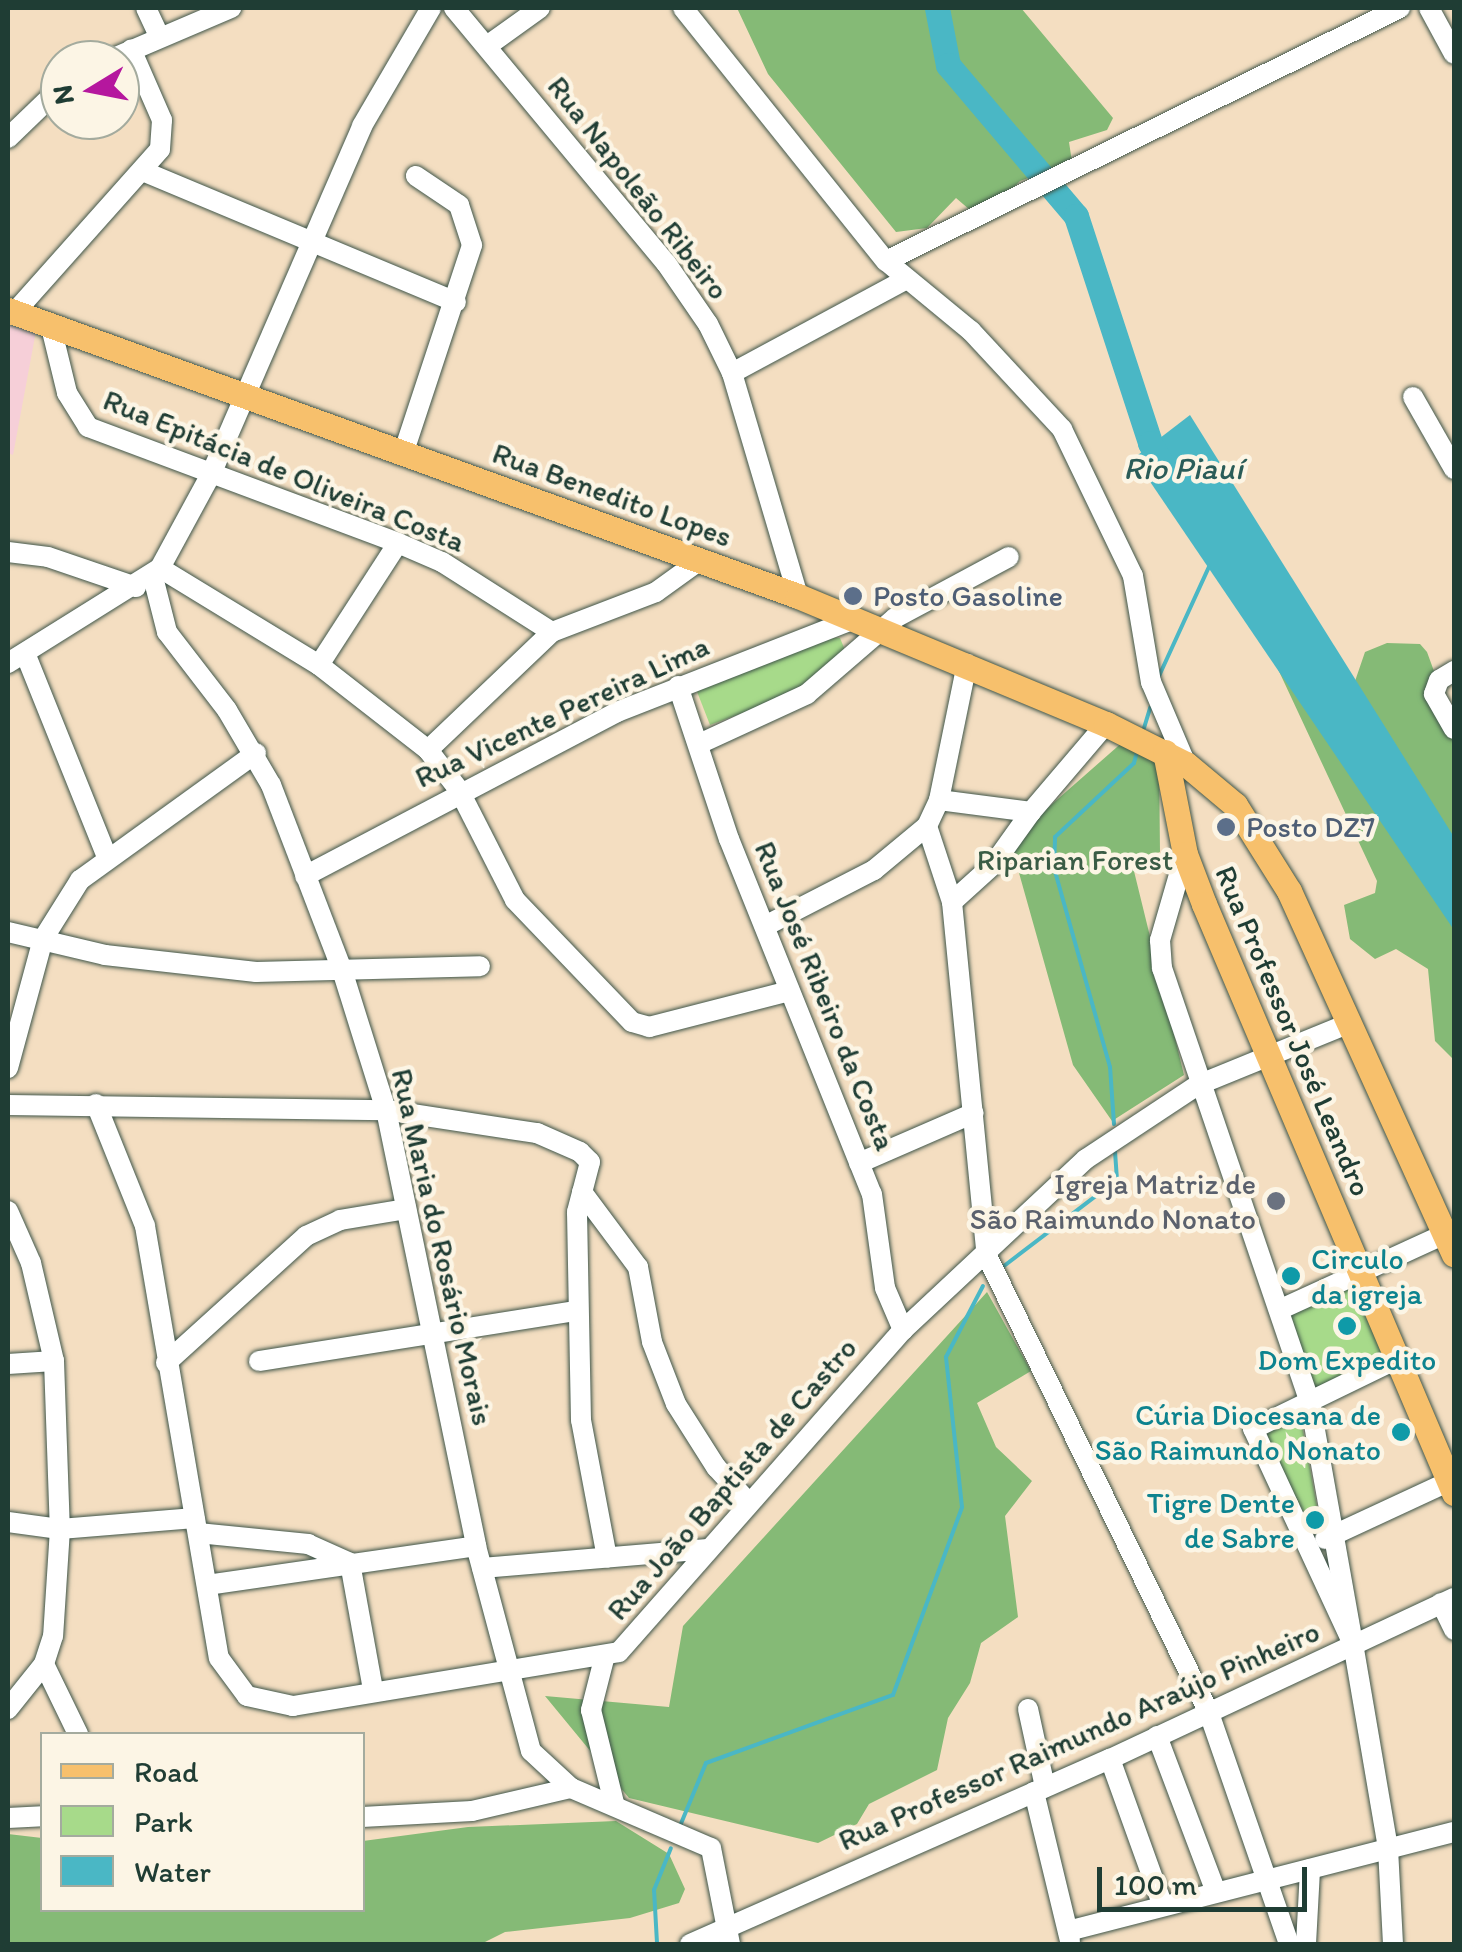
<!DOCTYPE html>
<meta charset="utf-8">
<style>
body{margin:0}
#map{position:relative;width:1462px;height:1952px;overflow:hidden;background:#f4dec1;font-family:Itim,sans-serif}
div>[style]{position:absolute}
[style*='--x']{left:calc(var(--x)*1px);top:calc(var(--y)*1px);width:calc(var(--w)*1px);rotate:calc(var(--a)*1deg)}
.built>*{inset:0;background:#f6cfd8}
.green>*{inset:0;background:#a7da8a}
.forest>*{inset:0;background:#85ba76}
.water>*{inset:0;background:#4ab7c5}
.stream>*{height:4px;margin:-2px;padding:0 2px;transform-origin:2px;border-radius:2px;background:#4ab7c5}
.river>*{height:25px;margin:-12.5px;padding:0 12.5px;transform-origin:12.5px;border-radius:12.5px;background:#4ab7c5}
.roads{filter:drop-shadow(0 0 2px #3f5549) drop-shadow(0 0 2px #3f5549)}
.minor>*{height:20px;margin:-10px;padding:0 10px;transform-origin:10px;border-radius:10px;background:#fff}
.major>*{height:25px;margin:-12.5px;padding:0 12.5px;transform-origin:12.5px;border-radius:12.5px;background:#f7c06c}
.dots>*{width:28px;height:28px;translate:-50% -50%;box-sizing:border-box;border:5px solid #fcf5e5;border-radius:50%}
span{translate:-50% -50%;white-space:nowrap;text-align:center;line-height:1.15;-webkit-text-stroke:9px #fcf5e5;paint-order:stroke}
.street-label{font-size:30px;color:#1f3d34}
.service-label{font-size:30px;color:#4e5e75}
.left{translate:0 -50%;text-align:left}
.park-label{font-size:30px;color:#3a5c45}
.worship-label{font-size:30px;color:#5b616d}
.right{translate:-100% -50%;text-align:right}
.culture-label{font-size:30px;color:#0d838f}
.water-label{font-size:32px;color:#2a5c58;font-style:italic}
.frame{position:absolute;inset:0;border:10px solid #1f3d34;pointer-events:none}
.legend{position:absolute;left:40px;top:1732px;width:325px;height:180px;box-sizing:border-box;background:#fcf5e5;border:2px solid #a4ab9e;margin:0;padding:12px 18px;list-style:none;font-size:30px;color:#1f3d34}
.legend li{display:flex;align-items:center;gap:20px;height:50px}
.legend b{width:50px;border:2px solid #a4ab9e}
.north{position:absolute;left:40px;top:40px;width:100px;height:100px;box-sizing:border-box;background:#fcf5e5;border:2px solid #a4ab9e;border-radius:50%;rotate:260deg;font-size:28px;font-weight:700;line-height:40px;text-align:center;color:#1f3d34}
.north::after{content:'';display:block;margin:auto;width:35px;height:45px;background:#b5179e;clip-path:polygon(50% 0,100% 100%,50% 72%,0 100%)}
.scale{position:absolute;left:1097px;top:1867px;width:210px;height:45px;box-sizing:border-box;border:5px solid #1f3d34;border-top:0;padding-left:12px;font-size:30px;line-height:35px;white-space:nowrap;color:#1f3d34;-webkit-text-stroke:8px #fcf5e5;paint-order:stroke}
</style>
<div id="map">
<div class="built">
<i style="clip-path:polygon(8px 325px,36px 331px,13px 455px,8px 453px)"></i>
</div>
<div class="green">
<i style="clip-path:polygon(829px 637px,840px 638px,847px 655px,788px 696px,710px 725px,696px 689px)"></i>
<i style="clip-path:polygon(1356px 1285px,1386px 1354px,1315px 1389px,1289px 1314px)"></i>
<i style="clip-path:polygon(1300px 1414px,1321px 1528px,1309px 1533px,1264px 1431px)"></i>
</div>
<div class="forest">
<i style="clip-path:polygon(737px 8px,1021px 8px,1113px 118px,1107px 130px,1069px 142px,1072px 162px,1020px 181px,1003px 198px,970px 210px,956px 198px,927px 228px,896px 232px,768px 74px)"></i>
<i style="clip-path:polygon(1387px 643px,1420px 644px,1427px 652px,1454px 726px,1454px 1060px,1435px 1041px,1428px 969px,1396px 949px,1375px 959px,1350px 939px,1344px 905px,1375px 893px,1377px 881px,1277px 667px,1353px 687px,1365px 652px)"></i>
<i style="clip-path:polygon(1125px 740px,1159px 759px,1160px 852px,1132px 863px,1184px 1075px,1112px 1121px,1073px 1065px,1010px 841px)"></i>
<i style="clip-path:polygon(987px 1292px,1031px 1371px,977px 1403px,996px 1447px,1032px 1481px,1005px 1516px,1018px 1617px,981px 1643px,970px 1683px,948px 1718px,937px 1770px,869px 1804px,857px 1824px,818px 1843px,629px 1798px,545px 1696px,669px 1707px,683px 1626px)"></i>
<i style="clip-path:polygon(616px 1821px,669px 1854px,685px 1889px,679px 1903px,630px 1918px,505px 1932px,481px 1944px,8px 1944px,8px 1834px,42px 1838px,42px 1910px,362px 1910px,363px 1841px,468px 1827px)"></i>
</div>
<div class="water">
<i style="clip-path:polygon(1190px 415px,1454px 837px,1454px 930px,1134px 458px)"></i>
</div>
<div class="stream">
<i style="--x:1159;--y:676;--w:120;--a:-65.4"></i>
<i style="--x:1144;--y:728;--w:21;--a:-73"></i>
<i style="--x:1114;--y:1124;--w:57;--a:-94"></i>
<i style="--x:1110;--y:1067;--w:207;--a:-105.7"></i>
<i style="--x:1054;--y:868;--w:31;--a:-88"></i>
<i style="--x:1055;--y:837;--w:108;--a:-43.1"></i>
<i style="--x:1134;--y:763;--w:11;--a:-75"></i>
<i style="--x:1000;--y:1269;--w:147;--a:-37.3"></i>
<i style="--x:1117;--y:1180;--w:30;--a:-94"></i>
<i style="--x:680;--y:1826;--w:68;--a:-67.6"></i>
<i style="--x:706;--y:1763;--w:199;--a:-20"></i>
<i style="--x:893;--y:1695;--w:200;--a:-69.8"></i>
<i style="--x:962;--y:1507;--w:151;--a:-96.1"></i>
<i style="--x:946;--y:1357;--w:80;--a:-62.5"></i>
<i style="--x:657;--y:1943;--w:53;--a:-93.2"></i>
<i style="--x:654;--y:1890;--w:45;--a:-68"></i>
</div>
<div class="river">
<i style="--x:937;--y:8;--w:58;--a:79.1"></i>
<i style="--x:948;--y:65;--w:198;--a:49.7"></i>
<i style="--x:1076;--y:216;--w:239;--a:71.9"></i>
<i style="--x:1150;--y:443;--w:37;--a:61"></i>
</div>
<div class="roads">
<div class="minor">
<i style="--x:146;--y:8;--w:31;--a:65"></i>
<i style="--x:454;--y:8;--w:332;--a:50.3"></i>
<i style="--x:666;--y:263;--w:74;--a:55.5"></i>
<i style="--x:708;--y:324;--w:55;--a:63.9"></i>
<i style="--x:732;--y:373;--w:233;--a:73.5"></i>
<i style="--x:683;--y:8;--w:324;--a:51.3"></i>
<i style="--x:886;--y:261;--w:110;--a:39.5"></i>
<i style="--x:971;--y:331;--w:134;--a:47.1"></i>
<i style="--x:1062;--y:429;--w:163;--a:64.2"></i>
<i style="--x:1133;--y:576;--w:108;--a:80.4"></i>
<i style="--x:1151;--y:682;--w:89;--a:66.9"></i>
<i style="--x:1429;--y:8;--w:52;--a:61.5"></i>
<i style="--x:487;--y:46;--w:65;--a:-35.6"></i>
<i style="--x:109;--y:60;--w:133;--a:-23.1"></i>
<i style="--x:8;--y:138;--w:72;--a:-43.9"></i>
<i style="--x:145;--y:172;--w:337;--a:22.7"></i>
<i style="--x:886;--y:261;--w:573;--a:-26.21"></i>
<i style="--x:15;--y:312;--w:218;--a:-48.3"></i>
<i style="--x:160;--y:149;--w:29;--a:-86"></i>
<i style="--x:162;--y:120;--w:77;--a:-113.6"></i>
<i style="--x:50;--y:323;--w:72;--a:76.3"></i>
<i style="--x:67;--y:393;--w:40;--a:58"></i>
<i style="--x:88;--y:427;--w:331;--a:20.5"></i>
<i style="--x:398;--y:543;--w:48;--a:23.4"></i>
<i style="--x:442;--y:562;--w:130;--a:32.5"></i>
<i style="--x:732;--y:373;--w:196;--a:-28.3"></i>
<i style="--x:1413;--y:397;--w:83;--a:60.3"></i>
<i style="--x:403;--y:454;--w:220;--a:-71.7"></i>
<i style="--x:472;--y:245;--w:42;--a:-108"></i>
<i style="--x:459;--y:205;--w:52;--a:-146"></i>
<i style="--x:8;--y:552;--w:40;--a:7.1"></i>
<i style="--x:48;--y:557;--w:93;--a:18.8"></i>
<i style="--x:160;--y:568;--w:186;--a:31.4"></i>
<i style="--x:319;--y:665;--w:138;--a:37.9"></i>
<i style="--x:428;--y:750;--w:51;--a:52.2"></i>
<i style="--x:459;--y:790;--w:123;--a:63"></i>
<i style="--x:515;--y:900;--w:169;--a:46.2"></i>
<i style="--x:632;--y:1022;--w:18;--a:16"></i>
<i style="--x:649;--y:1027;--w:145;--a:-14.4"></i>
<i style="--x:153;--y:577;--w:57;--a:75.7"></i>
<i style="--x:167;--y:632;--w:98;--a:52.4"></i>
<i style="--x:227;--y:710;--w:87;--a:59.6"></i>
<i style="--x:271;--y:785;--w:198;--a:69"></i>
<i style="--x:342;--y:970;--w:147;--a:72.6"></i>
<i style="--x:386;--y:1110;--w:445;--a:78.3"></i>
<i style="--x:476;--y:1546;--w:212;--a:75"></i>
<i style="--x:531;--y:1751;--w:54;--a:42.8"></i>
<i style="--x:571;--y:1788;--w:152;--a:23.2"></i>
<i style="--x:711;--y:1848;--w:98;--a:78.8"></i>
<i style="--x:25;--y:653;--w:218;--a:68.1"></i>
<i style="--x:8;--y:663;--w:179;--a:-32"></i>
<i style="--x:160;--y:568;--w:107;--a:-61.5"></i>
<i style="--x:211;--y:474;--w:379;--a:-66.5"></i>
<i style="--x:362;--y:126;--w:137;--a:-59.7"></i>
<i style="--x:319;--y:665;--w:145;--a:-57.1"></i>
<i style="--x:1454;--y:671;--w:17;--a:149"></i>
<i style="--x:1439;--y:680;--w:15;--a:110"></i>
<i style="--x:1434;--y:694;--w:40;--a:60.3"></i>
<i style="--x:678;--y:686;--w:161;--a:71.6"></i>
<i style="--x:729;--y:839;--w:383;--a:68.1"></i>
<i style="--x:872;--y:1194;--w:95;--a:82.1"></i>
<i style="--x:885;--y:1288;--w:46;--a:66.8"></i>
<i style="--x:699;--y:744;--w:119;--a:-24.8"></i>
<i style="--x:807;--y:694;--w:116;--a:-40.8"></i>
<i style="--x:895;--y:618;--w:129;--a:-28.2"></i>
<i style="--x:428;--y:750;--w:171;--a:-43.6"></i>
<i style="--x:552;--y:632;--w:111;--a:-21"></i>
<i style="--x:656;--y:592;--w:53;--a:-35.8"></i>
<i style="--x:939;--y:800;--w:93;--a:7.4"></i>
<i style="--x:1031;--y:812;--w:116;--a:-49.6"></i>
<i style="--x:927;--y:826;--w:80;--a:71.8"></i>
<i style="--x:952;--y:902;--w:356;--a:84.4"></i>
<i style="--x:987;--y:1256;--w:508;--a:64.09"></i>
<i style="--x:1209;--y:1713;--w:244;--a:70.9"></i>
<i style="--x:1185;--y:854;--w:90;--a:106.2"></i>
<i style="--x:1160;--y:940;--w:28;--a:86"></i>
<i style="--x:1162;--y:968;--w:459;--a:71.2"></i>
<i style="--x:1310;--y:1402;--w:246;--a:79.9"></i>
<i style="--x:305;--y:876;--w:352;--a:-27.7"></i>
<i style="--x:617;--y:712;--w:252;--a:-21.4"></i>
<i style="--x:952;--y:902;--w:55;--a:-42.1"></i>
<i style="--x:993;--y:865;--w:65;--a:-54.4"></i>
<i style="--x:767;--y:925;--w:120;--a:-27.2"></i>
<i style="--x:874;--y:870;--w:69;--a:-39.7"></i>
<i style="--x:927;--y:826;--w:29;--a:-65"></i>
<i style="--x:939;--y:800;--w:139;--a:-78.4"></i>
<i style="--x:8;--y:932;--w:100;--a:13.3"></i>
<i style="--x:105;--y:955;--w:152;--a:6.4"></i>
<i style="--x:256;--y:972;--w:224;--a:-1.5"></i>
<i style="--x:8;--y:1068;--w:134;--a:-74.8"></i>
<i style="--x:43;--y:939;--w:70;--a:-57.9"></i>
<i style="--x:80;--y:880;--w:217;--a:-35.8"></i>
<i style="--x:96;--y:1104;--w:131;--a:68.1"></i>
<i style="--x:145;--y:1226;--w:438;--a:80.3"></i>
<i style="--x:219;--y:1658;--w:47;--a:53.6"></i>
<i style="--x:247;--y:1696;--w:47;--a:12.3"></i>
<i style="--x:293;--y:1706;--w:330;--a:-9.4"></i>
<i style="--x:619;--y:1652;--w:429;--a:-48.6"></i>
<i style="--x:903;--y:1330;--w:250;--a:-43.1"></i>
<i style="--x:1086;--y:1159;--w:134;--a:-33.5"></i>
<i style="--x:1198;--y:1085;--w:164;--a:-22.2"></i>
<i style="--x:8;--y:1105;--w:378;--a:0.8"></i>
<i style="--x:386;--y:1110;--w:153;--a:8.7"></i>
<i style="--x:537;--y:1133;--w:47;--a:23.8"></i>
<i style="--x:580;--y:1152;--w:14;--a:45"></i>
<i style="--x:590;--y:1162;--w:52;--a:104.6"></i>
<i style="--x:577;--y:1212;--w:208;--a:88.9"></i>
<i style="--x:581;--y:1420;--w:140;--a:79.3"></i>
<i style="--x:859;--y:1163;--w:125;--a:-23.5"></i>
<i style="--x:582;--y:1192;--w:94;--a:53.3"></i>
<i style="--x:638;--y:1267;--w:76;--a:79.4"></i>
<i style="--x:652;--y:1342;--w:66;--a:68.8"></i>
<i style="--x:676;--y:1404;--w:75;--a:57.6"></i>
<i style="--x:716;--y:1467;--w:49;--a:47.5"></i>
<i style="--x:8;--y:1211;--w:57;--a:66.1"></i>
<i style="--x:31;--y:1263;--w:101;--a:76.8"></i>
<i style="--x:54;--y:1361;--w:168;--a:88"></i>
<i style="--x:60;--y:1529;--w:107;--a:93.7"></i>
<i style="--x:53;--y:1636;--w:29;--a:108"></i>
<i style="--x:44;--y:1664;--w:58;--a:128.7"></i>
<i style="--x:1279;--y:1310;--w:192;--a:-24.6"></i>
<i style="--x:259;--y:1361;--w:319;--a:-9"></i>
<i style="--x:166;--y:1363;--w:189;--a:-42.2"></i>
<i style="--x:306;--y:1236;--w:38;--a:-25"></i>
<i style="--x:340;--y:1220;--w:67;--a:-9.5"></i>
<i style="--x:8;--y:1364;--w:46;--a:-3.7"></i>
<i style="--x:8;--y:1522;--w:52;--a:7.7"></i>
<i style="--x:60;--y:1529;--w:135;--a:-4.7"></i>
<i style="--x:198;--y:1533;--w:111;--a:5.7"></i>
<i style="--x:308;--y:1544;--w:46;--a:24.3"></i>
<i style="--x:350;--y:1563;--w:129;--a:79.7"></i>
<i style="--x:1325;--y:1539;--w:142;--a:-24.9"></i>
<i style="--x:482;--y:1568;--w:227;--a:-4.8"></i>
<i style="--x:207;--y:1585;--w:272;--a:-8.2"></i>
<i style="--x:1441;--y:1603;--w:30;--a:64"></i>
<i style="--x:604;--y:1659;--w:53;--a:104.3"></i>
<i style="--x:591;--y:1710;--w:96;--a:76.1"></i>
<i style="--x:44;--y:1664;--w:78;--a:64.1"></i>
<i style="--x:1028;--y:1709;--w:80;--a:77.7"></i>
<i style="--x:1157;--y:1736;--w:167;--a:69.3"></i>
<i style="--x:1110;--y:1759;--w:156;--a:70.2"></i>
<i style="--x:1034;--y:1792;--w:153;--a:76.4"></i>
<i style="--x:362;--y:1817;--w:110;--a:-3.1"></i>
<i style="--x:472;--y:1811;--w:102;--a:-13.1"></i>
<i style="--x:8;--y:1818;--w:34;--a:-3"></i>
<i style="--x:1068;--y:1931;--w:398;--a:-14.4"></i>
<i style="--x:690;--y:1944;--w:459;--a:-23.8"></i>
<i style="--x:1110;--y:1759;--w:380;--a:-25.1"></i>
<i style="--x:1306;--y:1944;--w:75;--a:-86.9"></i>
<i style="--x:1393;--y:1944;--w:96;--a:-93"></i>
<i style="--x:1388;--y:1848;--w:207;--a:-99.7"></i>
<i style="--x:1353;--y:1644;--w:237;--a:-114.9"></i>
<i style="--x:1253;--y:1429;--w:160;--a:-25.9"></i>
</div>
<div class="major">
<i style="--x:8;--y:310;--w:840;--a:19.9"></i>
<i style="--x:798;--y:596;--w:334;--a:22.6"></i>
<i style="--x:1106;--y:724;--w:89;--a:26.6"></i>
<i style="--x:1186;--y:764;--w:64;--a:39.9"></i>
<i style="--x:1235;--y:805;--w:102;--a:57.9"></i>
<i style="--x:1289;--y:891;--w:399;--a:65.6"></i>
<i style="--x:1165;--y:752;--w:104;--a:78.9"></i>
<i style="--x:1185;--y:854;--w:53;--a:69.2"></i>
<i style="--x:1204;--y:904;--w:640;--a:67"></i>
</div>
</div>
<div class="dots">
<i style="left:853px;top:596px;background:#5c6f8a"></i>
<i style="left:1226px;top:827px;background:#5c6f8a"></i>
<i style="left:1276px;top:1201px;background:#6b7280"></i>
<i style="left:1291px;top:1276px;background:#0f9aa8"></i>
<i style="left:1347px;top:1326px;background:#0f9aa8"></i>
<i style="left:1401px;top:1432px;background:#0f9aa8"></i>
<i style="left:1315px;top:1520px;background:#0f9aa8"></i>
</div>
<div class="street-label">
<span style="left:638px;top:188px;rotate:52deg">Rua Napoleão Ribeiro</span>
<span style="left:284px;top:471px;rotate:22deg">Rua Epitácia de Oliveira Costa</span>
<span style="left:612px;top:495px;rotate:20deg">Rua Benedito Lopes</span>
<span style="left:562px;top:712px;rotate:-25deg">Rua Vicente Pereira Lima</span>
<span style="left:825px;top:996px;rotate:68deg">Rua José Ribeiro da Costa</span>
<span style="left:1293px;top:1031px;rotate:67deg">Rua Professor José Leandro</span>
<span style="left:442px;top:1247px;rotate:77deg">Rua Maria do Rosário Morais</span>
<span style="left:732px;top:1479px;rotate:-49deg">Rua João Baptista de Castro</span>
<span style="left:1079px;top:1736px;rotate:-24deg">Rua Professor Raimundo Araújo Pinheiro</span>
</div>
<div class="service-label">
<span class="left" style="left:873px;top:596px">Posto Gasoline</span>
<span class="left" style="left:1246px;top:827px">Posto DZ7</span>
</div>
<div class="park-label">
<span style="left:1075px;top:860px">Riparian Forest</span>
</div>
<div class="worship-label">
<span class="right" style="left:1256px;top:1201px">Igreja Matriz de<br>São Raimundo Nonato</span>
</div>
<div class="culture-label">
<span class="left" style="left:1311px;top:1276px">Circulo<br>da igreja</span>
<span style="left:1347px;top:1360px">Dom Expedito</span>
<span class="right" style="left:1381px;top:1432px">Cúria Diocesana de<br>São Raimundo Nonato</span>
<span class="right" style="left:1295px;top:1520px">Tigre Dente<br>de Sabre</span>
</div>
<div class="water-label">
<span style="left:1183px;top:468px">Rio Piauí</span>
</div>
<div class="frame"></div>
<ul class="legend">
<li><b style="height:12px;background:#f7c06c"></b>Road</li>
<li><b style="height:28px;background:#a7da8a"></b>Park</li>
<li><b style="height:28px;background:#4ab7c5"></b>Water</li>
</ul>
<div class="north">N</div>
<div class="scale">100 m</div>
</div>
